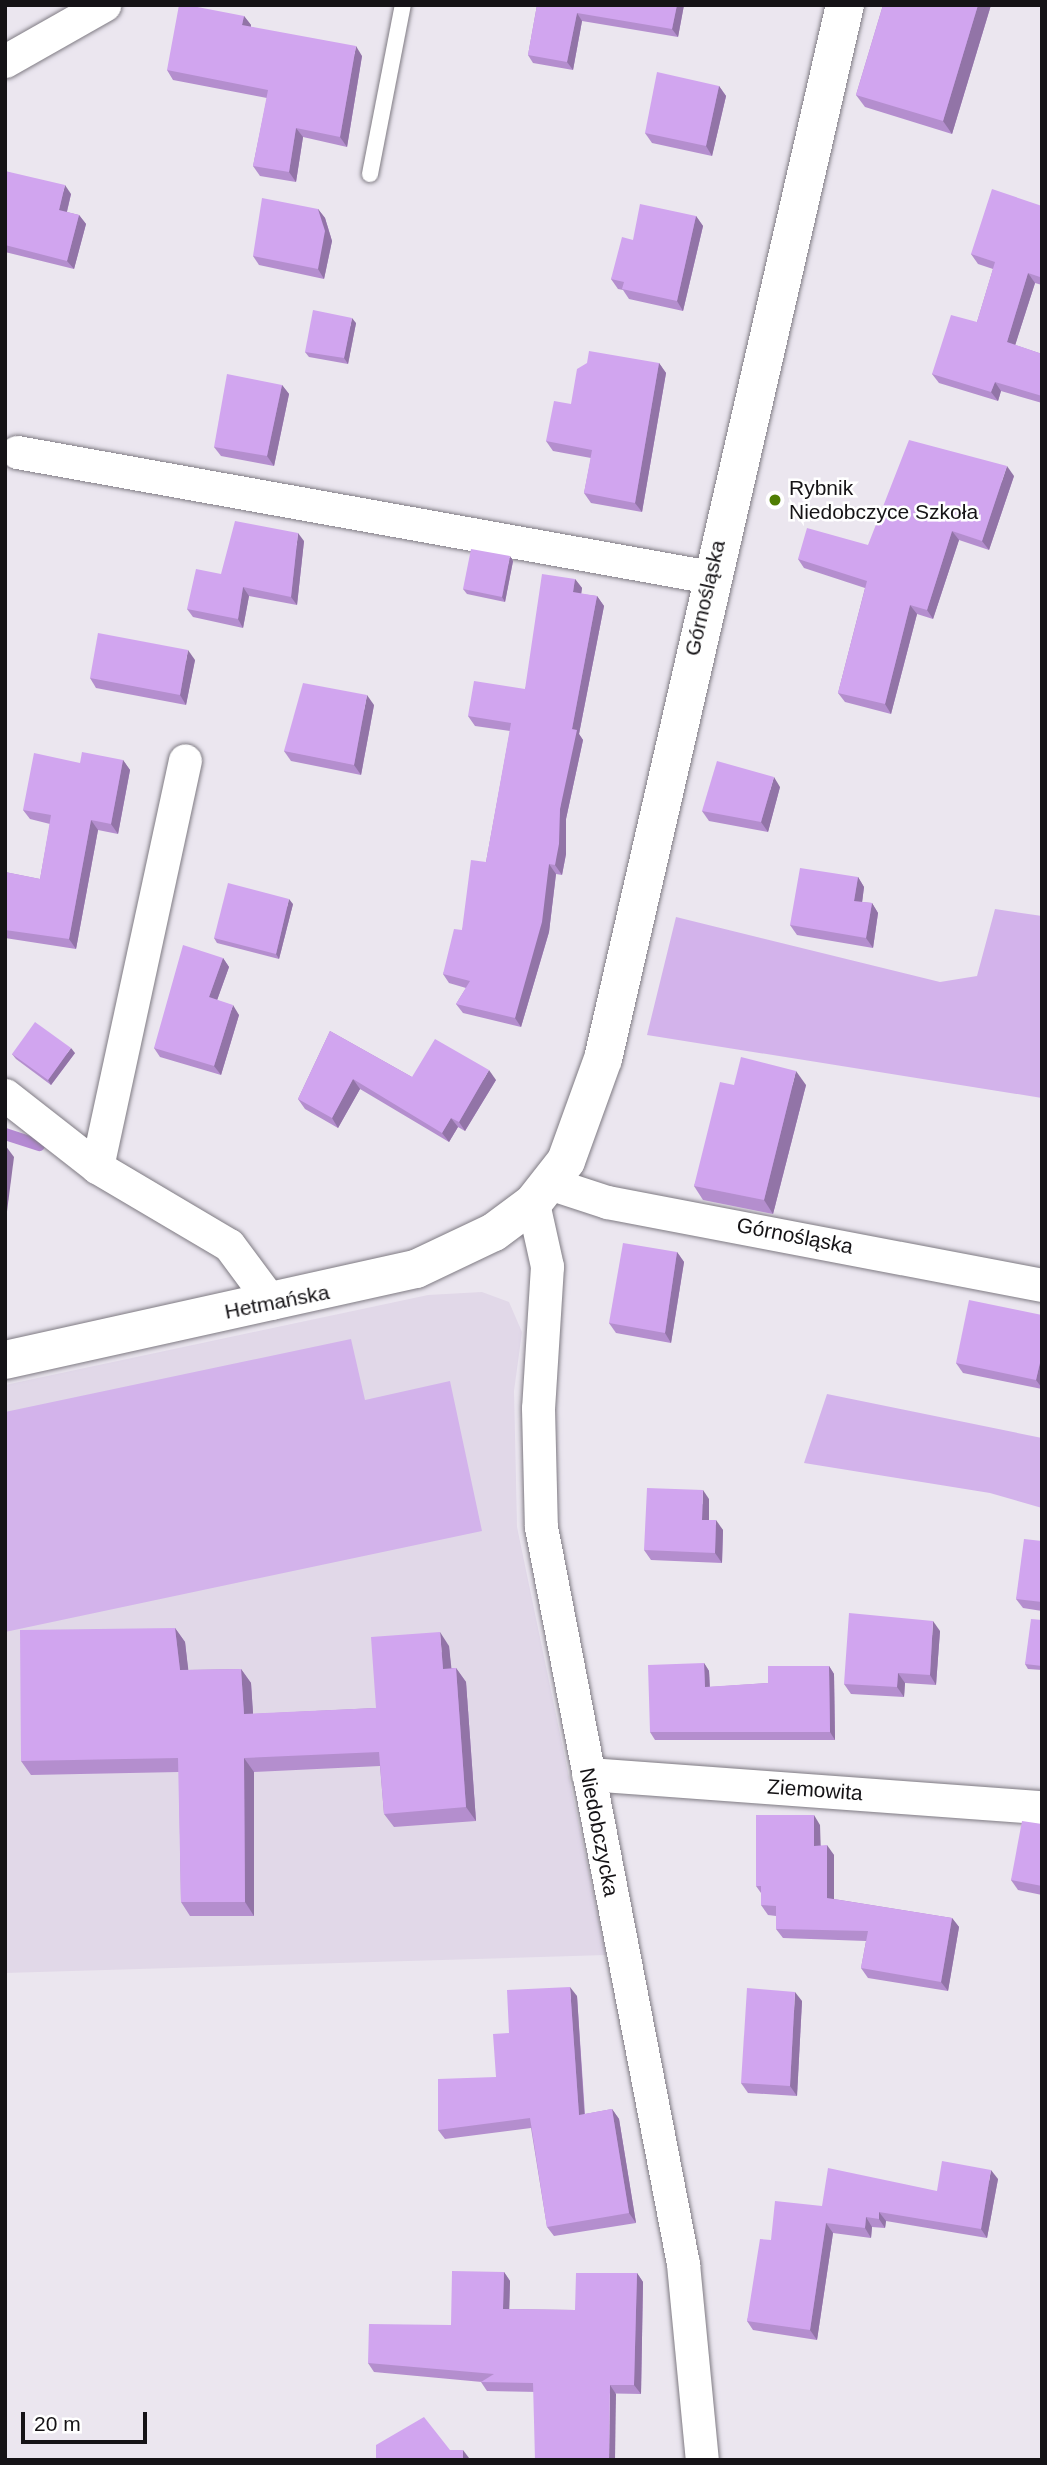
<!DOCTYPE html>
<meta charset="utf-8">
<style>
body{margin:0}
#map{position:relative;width:1047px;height:2465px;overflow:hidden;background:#ebe6ef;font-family:Helvetica,sans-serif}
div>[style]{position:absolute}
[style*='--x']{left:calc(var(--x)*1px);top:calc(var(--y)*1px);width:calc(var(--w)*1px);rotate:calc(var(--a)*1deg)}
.built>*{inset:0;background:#e1d8e8}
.green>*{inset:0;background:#d3b3eb}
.stream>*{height:12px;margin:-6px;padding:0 6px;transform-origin:6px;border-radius:6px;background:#b489d2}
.roads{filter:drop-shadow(0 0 2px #7f7b83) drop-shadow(0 0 2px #7f7b83)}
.service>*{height:16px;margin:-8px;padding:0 8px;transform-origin:8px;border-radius:8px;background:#fff}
.minor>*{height:33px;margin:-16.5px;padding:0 16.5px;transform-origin:16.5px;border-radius:16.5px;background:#fff}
.tertiary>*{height:38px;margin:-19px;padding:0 19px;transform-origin:19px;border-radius:19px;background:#fff}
.wall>*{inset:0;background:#b48ece}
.shaded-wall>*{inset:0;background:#9274a7}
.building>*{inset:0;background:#d1a5ef}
.dots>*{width:19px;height:19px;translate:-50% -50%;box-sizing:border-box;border:4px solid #fff;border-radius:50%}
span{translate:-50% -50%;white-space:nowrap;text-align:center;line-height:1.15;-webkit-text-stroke:5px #fff;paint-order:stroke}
.poi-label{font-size:21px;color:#151316}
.left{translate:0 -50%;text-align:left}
.street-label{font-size:21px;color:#151316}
.frame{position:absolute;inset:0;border:7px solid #151316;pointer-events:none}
.scale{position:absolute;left:21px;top:2412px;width:126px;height:32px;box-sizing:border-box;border:4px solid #151316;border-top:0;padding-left:9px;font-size:21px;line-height:24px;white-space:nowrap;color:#151316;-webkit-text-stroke:5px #fff;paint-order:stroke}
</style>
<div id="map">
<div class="built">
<i style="clip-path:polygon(482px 1292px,509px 1302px,522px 1332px,514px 1391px,517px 1527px,606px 1955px,5px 1973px,5px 1385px,428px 1295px)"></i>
</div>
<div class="green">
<i style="clip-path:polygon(995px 909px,1042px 916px,1042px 1098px,647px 1035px,676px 917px,940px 982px,977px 976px)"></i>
<i style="clip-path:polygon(351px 1339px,365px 1400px,450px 1381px,482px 1531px,5px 1632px,5px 1412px)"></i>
<i style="clip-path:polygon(827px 1394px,1042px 1438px,1042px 1508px,990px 1493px,804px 1463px)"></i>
</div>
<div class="stream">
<i style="--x:5;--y:1134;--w:36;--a:18"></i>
</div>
<div class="roads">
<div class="service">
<i style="--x:370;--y:174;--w:172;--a:-79"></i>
</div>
<div class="minor">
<i style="--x:5;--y:61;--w:114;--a:-29.5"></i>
<i style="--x:17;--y:452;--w:704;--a:10.22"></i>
<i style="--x:5;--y:1095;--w:117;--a:38"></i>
<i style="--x:97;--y:1167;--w:153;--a:30.6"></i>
<i style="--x:229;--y:1245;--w:72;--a:53.4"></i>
<i style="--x:97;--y:1167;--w:416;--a:-77.8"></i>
<i style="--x:549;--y:1183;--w:61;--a:18.1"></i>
<i style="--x:607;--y:1202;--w:443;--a:10.8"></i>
<i style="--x:533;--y:1203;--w:65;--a:77.5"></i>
<i style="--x:547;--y:1266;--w:142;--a:93.6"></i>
<i style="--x:538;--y:1408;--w:119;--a:88.6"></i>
<i style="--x:541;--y:1527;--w:751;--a:79.09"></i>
<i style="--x:683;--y:2264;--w:197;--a:84.5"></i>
<i style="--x:588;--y:1774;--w:455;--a:4.2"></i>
</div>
<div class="tertiary">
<i style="--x:5;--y:1360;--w:421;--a:-12.5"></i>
<i style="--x:416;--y:1269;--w:86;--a:-25.4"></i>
<i style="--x:494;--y:1232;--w:49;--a:-36.6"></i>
<i style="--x:533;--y:1203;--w:53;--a:-51.8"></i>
<i style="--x:566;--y:1161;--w:109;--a:-70.1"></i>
<i style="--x:603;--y:1059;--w:1081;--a:-77.07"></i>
</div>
</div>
<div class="wall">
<i style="clip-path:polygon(537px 5px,684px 5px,678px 37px,582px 21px,573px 70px,533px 63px,528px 55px)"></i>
<i style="clip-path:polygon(883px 5px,991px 5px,952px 134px,865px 107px,856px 95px)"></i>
<i style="clip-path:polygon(244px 16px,251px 25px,251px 27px,362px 56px,347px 147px,303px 137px,296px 182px,260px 176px,253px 166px,267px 98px,173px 80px,167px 70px)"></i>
<i style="clip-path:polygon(719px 86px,726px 96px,712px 156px,652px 143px,645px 133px)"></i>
<i style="clip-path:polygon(5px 171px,71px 194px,67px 212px,79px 215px,86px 224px,74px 269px,5px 252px)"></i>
<i style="clip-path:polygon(1042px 206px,1042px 285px,1035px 283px,1015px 345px,1042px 354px,1042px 403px,1001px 391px,998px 401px,939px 383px,932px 374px,977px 322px,993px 269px,978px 264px,971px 254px)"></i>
<i style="clip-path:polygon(318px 209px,325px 218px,332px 241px,324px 279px,259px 265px,253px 256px)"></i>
<i style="clip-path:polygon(696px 216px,703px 226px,683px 311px,629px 299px,623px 290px,618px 289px,611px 279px,633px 240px)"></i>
<i style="clip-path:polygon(356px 323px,348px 364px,309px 357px,305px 352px)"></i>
<i style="clip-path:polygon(659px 363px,666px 373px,642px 512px,591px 503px,584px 493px,591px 458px,553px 451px,546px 441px,571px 404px)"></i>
<i style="clip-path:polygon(282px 385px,289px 394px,274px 466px,221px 456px,214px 447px)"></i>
<i style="clip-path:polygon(1014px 476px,989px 550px,959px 540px,933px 619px,917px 614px,891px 714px,845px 702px,838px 693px,865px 588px,804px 568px,798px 559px,868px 545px)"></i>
<i style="clip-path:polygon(304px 541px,297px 605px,249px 596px,243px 628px,193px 617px,187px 609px)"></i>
<i style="clip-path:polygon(513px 561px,505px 602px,467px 594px,463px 589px)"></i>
<i style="clip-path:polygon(575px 579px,582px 588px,581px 594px,597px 596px,604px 606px,579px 734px,583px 740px,566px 819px,566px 854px,562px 875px,556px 874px,549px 932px,521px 1027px,463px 1013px,456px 1004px,466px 988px,449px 983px,443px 974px,462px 930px,486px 862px,510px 731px,475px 726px,468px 716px,525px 689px)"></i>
<i style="clip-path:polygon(195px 660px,186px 705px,96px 688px,90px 678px)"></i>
<i style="clip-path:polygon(374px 705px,361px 775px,291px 761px,284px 751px)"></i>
<i style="clip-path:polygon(123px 760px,130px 770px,118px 834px,98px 830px,76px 949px,5px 938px,5px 872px,40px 879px,50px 824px,30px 819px,23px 810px)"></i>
<i style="clip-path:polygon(780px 787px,768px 832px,709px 821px,702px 811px)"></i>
<i style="clip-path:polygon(858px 877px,864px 887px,862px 902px,872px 903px,878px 913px,873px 948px,797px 935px,790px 925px)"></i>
<i style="clip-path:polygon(293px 904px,279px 959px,217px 943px,214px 938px)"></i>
<i style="clip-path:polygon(223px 958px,229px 967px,217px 1000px,239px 1015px,221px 1075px,160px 1057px,154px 1048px)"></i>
<i style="clip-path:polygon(330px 1031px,412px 1077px,496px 1080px,465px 1131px,458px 1127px,449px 1142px,360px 1089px,338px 1128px,305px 1109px,298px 1099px)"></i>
<i style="clip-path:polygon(75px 1053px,51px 1085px,16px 1059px,12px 1054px)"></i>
<i style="clip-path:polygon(734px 1085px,806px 1085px,773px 1214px,703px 1200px,694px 1186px)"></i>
<i style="clip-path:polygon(677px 1252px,684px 1262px,671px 1343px,616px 1333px,609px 1323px)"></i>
<i style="clip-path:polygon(1042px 1315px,1042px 1389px,963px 1373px,956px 1363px)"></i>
<i style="clip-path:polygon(709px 1499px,709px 1520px,723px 1530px,722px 1563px,651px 1560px,644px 1550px)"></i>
<i style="clip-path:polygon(1042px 1541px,1042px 1611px,1023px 1608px,1016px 1599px)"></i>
<i style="clip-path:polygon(1042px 1620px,1042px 1670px,1028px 1669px,1025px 1664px)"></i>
<i style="clip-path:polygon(175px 1628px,185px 1642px,188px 1670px,241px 1669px,251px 1683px,253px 1714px,376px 1708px,449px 1646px,451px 1668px,456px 1668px,466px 1682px,476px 1821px,394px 1827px,384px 1814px,380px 1766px,254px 1772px,254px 1916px,190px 1916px,181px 1902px,179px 1772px,31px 1775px,21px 1761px)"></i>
<i style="clip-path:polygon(940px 1631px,936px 1685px,905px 1683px,904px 1697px,851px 1694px,844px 1684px)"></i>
<i style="clip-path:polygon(704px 1663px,709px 1671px,710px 1687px,768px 1683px,829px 1666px,834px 1674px,835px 1740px,655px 1740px,650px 1732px)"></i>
<i style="clip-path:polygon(1042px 1824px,1042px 1895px,1018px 1890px,1011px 1880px)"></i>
<i style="clip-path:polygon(820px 1825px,820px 1845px,834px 1855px,834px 1899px,952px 1918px,959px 1927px,948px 1991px,868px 1978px,861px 1968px,866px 1941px,783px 1938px,776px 1929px,776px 1916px,768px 1915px,761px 1905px,761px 1893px,756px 1886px)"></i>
<i style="clip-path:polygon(577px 1996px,585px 2114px,612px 2109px,619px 2119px,636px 2223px,554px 2236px,547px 2227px,531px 2128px,445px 2139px,438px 2130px,496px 2077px,509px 2033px)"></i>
<i style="clip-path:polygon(802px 2001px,797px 2096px,748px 2093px,741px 2083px)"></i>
<i style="clip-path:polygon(998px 2179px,987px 2238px,886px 2221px,885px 2228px,872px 2227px,871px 2238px,833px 2233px,817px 2340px,753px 2330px,747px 2321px,771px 2240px,822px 2206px,937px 2191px)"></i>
<i style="clip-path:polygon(504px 2272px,510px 2281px,509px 2309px,575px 2310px,637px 2273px,643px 2282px,641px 2394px,487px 2391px,481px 2382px,482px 2382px,374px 2372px,368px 2363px,451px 2325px)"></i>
</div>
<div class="shaded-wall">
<i style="clip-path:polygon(677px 5px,684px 5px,678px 37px,672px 29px)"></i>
<i style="clip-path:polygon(978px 5px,991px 5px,952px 134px,943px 121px)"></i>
<i style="clip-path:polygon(577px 13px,582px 21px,573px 70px,567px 62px)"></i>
<i style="clip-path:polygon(244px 16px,251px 25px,249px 35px,242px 25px)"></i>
<i style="clip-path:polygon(356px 46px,362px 56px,347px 147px,340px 137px)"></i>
<i style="clip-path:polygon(719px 86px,726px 96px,712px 156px,706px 146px)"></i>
<i style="clip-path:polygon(296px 128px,303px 137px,296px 182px,289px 172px)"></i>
<i style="clip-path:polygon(65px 185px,71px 194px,65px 219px,59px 210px)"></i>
<i style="clip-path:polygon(318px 209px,325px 218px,332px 241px,324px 279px,318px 269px)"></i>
<i style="clip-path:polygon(79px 215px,86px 224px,74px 269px,67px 261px)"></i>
<i style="clip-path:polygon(696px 216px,703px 226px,683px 311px,677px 301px)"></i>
<i style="clip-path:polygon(1028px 273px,1035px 283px,1013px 352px,1007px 342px)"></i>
<i style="clip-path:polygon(352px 318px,356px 323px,348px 364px,344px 358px)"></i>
<i style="clip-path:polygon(659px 363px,666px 373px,642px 512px,635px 503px)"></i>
<i style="clip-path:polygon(995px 382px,1001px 391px,998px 401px,991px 392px)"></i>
<i style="clip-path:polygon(282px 385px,289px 394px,274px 466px,267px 456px)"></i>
<i style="clip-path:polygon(1007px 466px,1014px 476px,989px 550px,982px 541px)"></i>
<i style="clip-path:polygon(952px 531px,959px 540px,933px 619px,927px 610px)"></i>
<i style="clip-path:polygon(298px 533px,304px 541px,297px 605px,291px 597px)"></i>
<i style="clip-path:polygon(510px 556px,513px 561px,505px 602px,502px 597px)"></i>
<i style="clip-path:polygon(575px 579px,582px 588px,580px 602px,573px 592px)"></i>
<i style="clip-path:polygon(243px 587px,249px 596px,243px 628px,238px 619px)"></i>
<i style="clip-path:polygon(597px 596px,604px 606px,579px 734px,583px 740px,566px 819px,566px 854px,562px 875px,555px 865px,560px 809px,572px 729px)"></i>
<i style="clip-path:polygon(910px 605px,917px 614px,891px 714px,885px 704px)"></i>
<i style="clip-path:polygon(188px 650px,195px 660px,186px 705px,180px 695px)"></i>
<i style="clip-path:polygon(367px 695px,374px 705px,361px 775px,354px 765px)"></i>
<i style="clip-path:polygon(123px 760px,130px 770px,118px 834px,111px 824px)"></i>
<i style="clip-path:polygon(774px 777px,780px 787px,768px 832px,761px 822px)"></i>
<i style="clip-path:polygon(91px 820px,98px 830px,76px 949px,69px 939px)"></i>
<i style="clip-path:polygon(549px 864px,556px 874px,549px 932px,521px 1027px,515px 1018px)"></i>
<i style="clip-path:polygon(858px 877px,864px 887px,861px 911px,854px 901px)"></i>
<i style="clip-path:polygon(289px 899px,293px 904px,279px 959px,276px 954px)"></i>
<i style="clip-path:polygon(872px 903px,878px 913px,873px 948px,866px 938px)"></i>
<i style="clip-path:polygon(223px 958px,229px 967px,215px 1006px,209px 997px)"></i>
<i style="clip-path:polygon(233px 1005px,239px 1015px,221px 1075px,214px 1066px)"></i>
<i style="clip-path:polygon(71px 1048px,75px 1053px,51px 1085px,48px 1080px)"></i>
<i style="clip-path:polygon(489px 1070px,496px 1080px,465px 1131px,459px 1122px)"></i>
<i style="clip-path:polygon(796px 1071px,806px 1085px,773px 1214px,764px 1200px)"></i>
<i style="clip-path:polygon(353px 1079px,360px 1089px,338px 1128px,332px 1118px)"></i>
<i style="clip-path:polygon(451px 1118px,458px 1127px,449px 1142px,442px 1133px)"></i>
<i style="clip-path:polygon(5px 1145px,14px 1157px,5px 1227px)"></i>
<i style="clip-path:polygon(677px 1252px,684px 1262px,671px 1343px,665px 1333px)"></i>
<i style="clip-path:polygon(1042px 1354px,1042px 1388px,1036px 1380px)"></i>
<i style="clip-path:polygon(703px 1490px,709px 1499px,709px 1530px,702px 1520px)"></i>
<i style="clip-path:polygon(716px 1520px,723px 1530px,722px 1563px,715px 1553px)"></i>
<i style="clip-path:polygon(933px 1621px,940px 1631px,936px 1685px,930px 1675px)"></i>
<i style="clip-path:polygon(175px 1628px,185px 1642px,190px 1684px,180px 1670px)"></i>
<i style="clip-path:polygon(440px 1632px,449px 1646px,453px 1683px,443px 1669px)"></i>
<i style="clip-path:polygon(704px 1663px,709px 1671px,710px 1695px,705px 1687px)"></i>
<i style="clip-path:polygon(829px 1666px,834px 1674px,835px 1740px,830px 1732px)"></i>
<i style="clip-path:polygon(456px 1668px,466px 1682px,476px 1821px,466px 1807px)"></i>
<i style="clip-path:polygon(241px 1669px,251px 1683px,254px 1728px,244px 1714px)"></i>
<i style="clip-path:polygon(898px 1673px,905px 1683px,904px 1697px,897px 1687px)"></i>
<i style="clip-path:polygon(244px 1758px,254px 1772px,254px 1916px,245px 1902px)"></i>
<i style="clip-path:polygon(814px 1815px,820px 1825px,821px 1855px,814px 1846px)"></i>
<i style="clip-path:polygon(827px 1845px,834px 1855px,834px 1907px,827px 1898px)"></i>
<i style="clip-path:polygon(952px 1918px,959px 1927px,948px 1991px,941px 1982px)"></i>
<i style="clip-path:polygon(570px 1987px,577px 1996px,585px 2124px,579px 2115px)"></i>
<i style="clip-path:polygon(795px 1992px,802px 2001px,797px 2096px,790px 2086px)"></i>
<i style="clip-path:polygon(612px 2109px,619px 2119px,636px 2223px,629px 2213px)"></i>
<i style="clip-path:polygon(991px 2170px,998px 2179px,987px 2238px,981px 2229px)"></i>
<i style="clip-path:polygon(879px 2212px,886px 2221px,885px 2228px,879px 2219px)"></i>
<i style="clip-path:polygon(866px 2217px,872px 2227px,871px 2238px,865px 2228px)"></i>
<i style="clip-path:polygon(826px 2223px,833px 2233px,817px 2340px,810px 2330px)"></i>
<i style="clip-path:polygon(504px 2272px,510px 2281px,509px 2318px,503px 2309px)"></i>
<i style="clip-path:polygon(637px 2273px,643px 2282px,641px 2394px,634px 2385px)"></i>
<i style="clip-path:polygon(610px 2385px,616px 2394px,615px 2460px,609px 2460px)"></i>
<i style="clip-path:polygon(463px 2450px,469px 2458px,469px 2460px,463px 2460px)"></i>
</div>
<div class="building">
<i style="clip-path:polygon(179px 5px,187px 5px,244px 16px,242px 25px,356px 46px,340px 137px,296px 128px,289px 172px,253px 166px,268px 90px,167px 70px)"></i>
<i style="clip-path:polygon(537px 5px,677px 5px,672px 29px,577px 13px,567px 62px,528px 55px)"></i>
<i style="clip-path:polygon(883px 5px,978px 5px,943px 121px,856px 95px)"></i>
<i style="clip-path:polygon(657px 72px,719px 86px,706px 146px,645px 133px)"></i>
<i style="clip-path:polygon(5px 171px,65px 185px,59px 210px,79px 215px,67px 261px,5px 245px)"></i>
<i style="clip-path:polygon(992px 189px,1042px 206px,1042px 273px,1040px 277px,1028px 273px,1007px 342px,1042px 354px,1042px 396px,995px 382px,991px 392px,932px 374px,951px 315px,977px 322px,995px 262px,971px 254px)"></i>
<i style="clip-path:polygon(262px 198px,318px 209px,325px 231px,318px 269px,253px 256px)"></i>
<i style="clip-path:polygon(640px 204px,696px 216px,677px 301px,622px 289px,624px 282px,611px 279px,622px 237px,633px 240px)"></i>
<i style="clip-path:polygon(313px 310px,352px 318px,344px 358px,305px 352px)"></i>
<i style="clip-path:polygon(589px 351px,659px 363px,635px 503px,584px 493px,592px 450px,546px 441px,554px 401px,571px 404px,577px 369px,587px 363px)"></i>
<i style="clip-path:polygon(227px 374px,282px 385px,267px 456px,214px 447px)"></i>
<i style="clip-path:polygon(909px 440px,1007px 466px,982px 541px,952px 531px,927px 610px,910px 605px,885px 704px,838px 693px,867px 581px,798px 559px,807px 528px,868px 545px)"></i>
<i style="clip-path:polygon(235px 521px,298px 533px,291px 597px,243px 587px,238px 619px,187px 609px,196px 569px,221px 574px)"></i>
<i style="clip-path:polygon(471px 549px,510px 556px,502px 597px,463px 589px)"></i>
<i style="clip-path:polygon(542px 574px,575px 579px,573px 592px,597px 596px,572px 729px,577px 730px,560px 809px,559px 844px,555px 865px,549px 864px,542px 922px,515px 1018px,456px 1004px,470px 981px,443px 974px,454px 929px,462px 930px,471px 860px,486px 862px,511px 723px,468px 716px,474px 681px,525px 689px)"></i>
<i style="clip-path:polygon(98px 633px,188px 650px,180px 695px,90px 678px)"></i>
<i style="clip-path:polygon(303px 683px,367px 695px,354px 765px,284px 751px)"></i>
<i style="clip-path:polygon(82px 752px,123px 760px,111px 824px,91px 820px,69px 939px,5px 930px,5px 872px,40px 879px,51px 815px,23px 810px,34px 753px,80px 763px)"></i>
<i style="clip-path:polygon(717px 761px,774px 777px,761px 822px,702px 811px)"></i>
<i style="clip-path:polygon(800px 868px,858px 877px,854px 901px,872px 903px,866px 938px,790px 925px)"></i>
<i style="clip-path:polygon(228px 883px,289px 899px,276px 954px,214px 938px)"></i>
<i style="clip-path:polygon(183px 945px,223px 958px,209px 997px,233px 1005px,214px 1066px,154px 1048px)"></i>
<i style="clip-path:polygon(35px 1022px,71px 1048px,48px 1080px,12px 1054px)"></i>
<i style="clip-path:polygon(330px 1031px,412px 1077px,435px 1039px,489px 1070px,459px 1122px,451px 1118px,442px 1133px,353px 1079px,332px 1118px,298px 1099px)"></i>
<i style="clip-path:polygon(741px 1057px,796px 1071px,764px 1200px,694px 1186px,720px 1082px,734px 1085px)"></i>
<i style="clip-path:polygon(623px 1243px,677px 1252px,665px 1333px,609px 1323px)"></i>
<i style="clip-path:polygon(969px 1300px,1042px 1315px,1042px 1354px,1036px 1380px,956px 1363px)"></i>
<i style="clip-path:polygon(647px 1488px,703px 1490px,702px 1520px,716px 1520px,715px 1553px,644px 1550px)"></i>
<i style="clip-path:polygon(1024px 1539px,1042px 1541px,1042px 1602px,1016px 1599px)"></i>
<i style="clip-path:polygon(849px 1613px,933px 1621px,930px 1675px,898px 1673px,897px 1687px,844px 1684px)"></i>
<i style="clip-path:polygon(1031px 1619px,1042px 1620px,1042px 1666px,1025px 1664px)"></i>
<i style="clip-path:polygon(175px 1628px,180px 1670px,241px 1669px,244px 1714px,376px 1708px,371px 1637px,440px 1632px,443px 1669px,456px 1668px,466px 1807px,384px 1814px,379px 1752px,244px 1758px,245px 1902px,181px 1902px,178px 1758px,21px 1761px,20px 1630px)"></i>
<i style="clip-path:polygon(704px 1663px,705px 1687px,768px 1683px,768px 1666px,829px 1666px,830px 1732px,650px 1732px,648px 1665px)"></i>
<i style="clip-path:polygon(756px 1815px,814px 1815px,814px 1846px,827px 1845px,827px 1898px,952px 1918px,941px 1982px,861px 1968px,868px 1931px,776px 1929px,776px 1906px,761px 1905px,761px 1886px,756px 1886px)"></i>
<i style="clip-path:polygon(1022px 1821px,1042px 1824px,1042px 1886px,1011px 1880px)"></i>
<i style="clip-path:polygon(570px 1987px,579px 2115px,612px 2109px,629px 2213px,547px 2227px,530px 2118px,438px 2130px,438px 2079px,496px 2077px,493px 2034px,509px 2033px,507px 1990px)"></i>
<i style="clip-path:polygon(747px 1988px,795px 1992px,790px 2086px,741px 2083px)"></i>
<i style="clip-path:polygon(942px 2161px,991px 2170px,981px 2229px,879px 2212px,879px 2219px,866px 2217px,865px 2228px,826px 2223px,810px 2330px,747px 2321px,760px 2239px,771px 2240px,775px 2201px,822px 2206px,828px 2168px,937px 2191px)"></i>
<i style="clip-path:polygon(452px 2271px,504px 2272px,503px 2309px,575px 2310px,576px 2273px,637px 2273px,634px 2385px,610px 2385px,609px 2460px,535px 2460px,533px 2383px,481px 2382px,494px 2374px,368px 2363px,369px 2324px,451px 2325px)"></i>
<i style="clip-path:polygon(424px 2417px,450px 2450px,463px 2450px,463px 2460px,376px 2460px,376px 2445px)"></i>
</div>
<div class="dots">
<i style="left:775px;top:500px;background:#4f7d03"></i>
</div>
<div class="poi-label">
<span class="left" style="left:789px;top:500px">Rybnik<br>Niedobczyce Szkoła</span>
</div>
<div class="street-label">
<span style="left:705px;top:598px;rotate:-77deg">Górnośląska</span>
<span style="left:795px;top:1236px;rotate:11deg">Górnośląska</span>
<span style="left:277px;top:1302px;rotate:-11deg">Hetmańska</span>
<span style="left:815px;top:1790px;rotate:4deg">Ziemowita</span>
<span style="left:599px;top:1832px;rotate:79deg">Niedobczycka</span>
</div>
<div class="frame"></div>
<div class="scale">20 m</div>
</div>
